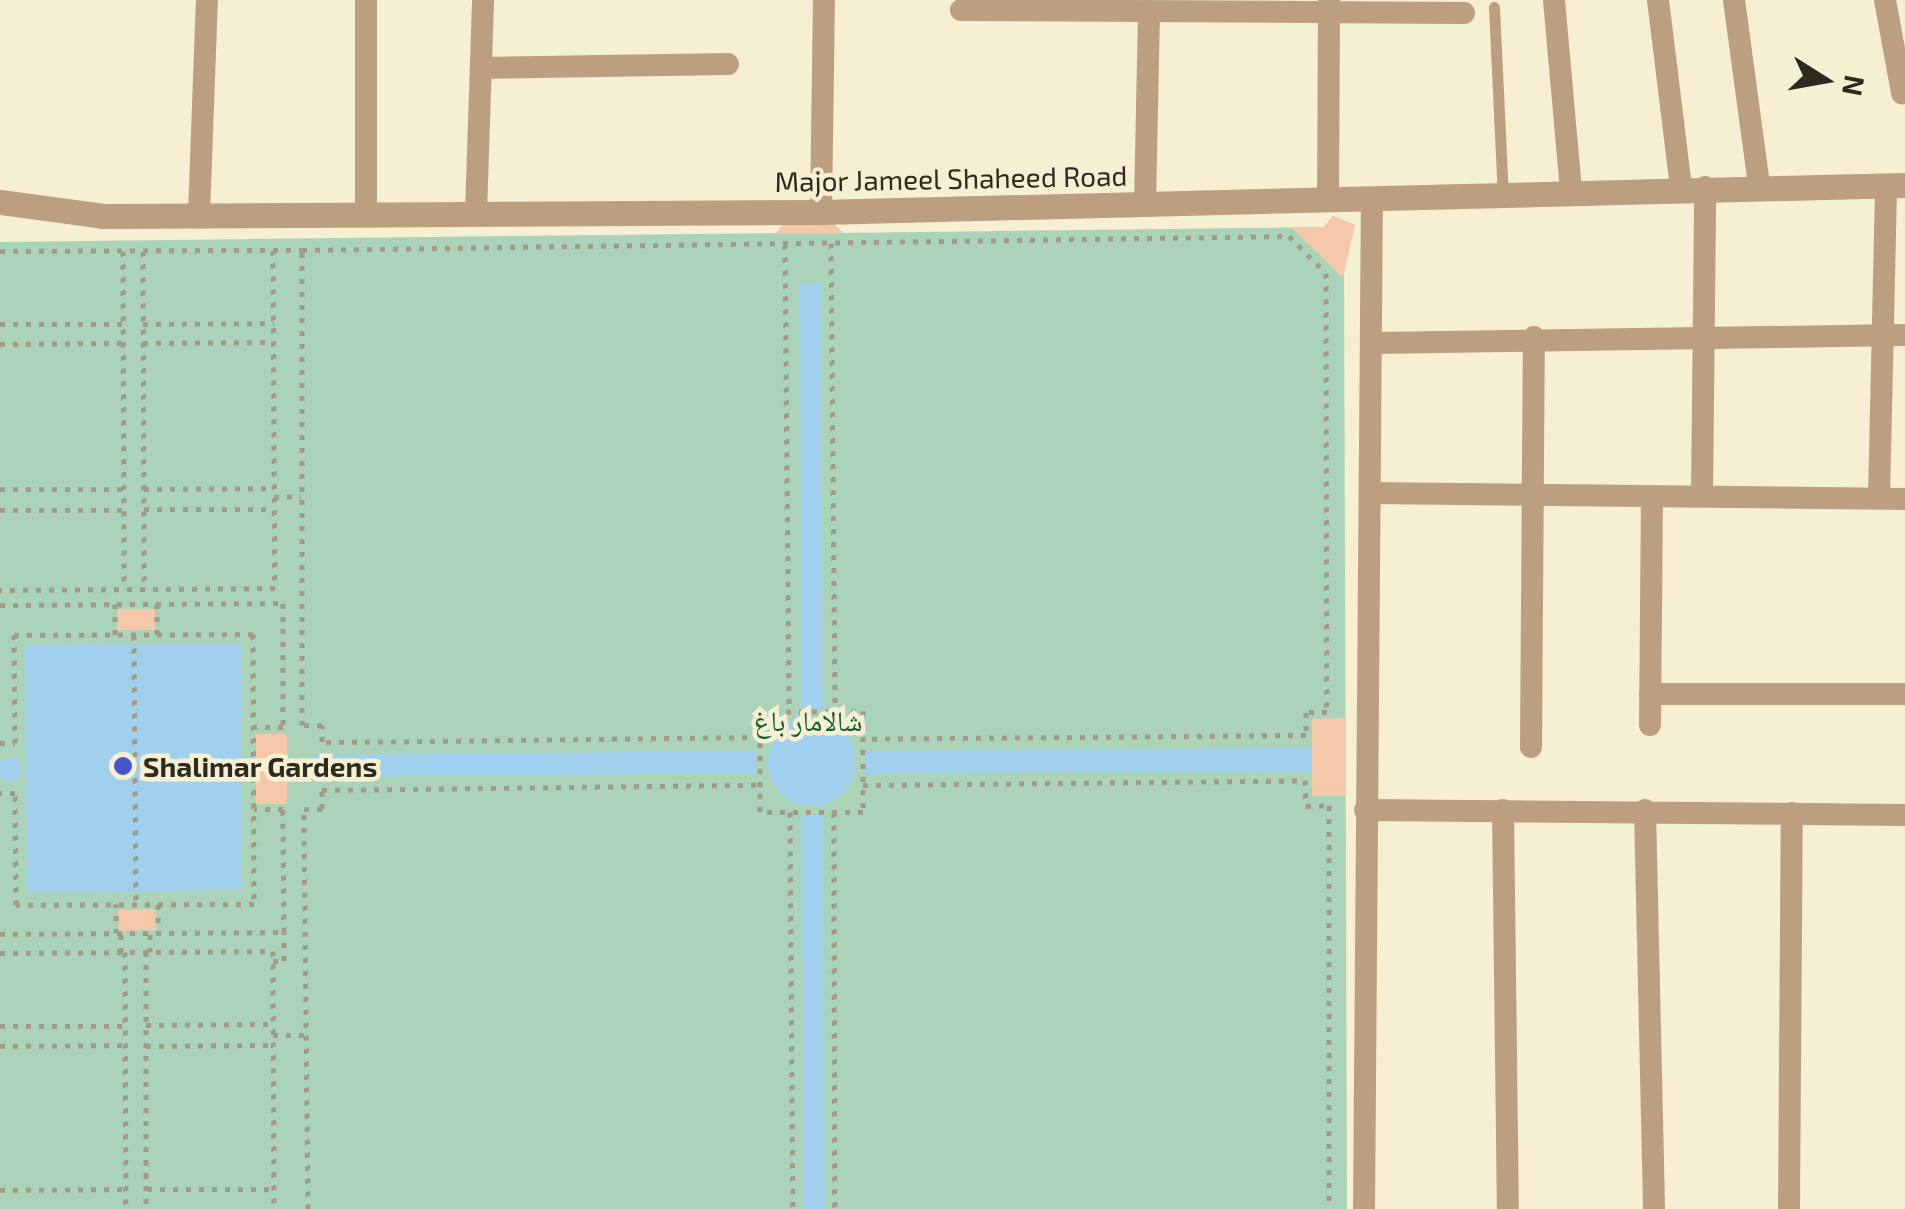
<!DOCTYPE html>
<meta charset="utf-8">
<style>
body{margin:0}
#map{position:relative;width:1905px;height:1209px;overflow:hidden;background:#f6efd2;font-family:"Exo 2","Noto Naskh Arabic",sans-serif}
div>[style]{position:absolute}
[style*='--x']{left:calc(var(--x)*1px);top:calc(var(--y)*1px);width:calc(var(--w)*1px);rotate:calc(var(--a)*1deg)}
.green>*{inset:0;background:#abd3ba}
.water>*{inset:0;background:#a1d0ef}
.round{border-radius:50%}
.building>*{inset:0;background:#f5c8a9}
.path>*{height:5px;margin-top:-2.5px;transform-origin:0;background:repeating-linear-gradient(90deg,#a19c87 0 5px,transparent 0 13px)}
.service>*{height:11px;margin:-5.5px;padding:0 5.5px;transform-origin:5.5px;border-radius:5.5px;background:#bc9f7e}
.minor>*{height:22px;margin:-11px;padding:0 11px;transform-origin:11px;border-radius:11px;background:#bc9f7e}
.tertiary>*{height:25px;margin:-12.5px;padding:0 12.5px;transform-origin:12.5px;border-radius:12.5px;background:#bc9f7e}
.dots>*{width:28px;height:28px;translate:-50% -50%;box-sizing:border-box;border:5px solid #f6efd2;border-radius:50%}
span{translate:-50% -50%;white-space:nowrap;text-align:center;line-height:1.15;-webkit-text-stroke:9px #f6efd2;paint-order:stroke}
.street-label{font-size:28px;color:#2d2b20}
.park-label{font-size:28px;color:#0e5f3a}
.poi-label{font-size:28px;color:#2d2b20;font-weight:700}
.left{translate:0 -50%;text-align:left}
.north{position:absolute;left:1775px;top:30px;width:100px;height:100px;-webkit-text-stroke:8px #f6efd2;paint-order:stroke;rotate:101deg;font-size:28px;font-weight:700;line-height:40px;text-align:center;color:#2d2b20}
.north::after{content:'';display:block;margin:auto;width:35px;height:45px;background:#2d2b20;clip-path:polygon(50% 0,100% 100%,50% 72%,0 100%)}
</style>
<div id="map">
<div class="green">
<i style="clip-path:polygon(791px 216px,826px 216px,843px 233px,1324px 227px,1333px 216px,1355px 225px,1344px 248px,1347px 1209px,0 1209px,0 242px,776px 233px)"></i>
</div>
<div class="water">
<i style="clip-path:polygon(800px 284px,821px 284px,823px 709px,802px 709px)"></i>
<i style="clip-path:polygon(241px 644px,242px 890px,27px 892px,26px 645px)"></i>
<i class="round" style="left:768px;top:718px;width:88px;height:88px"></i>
<i style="clip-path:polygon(1312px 748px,1312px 771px,865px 773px,865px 751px)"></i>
<i style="clip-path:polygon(755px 751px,756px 773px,312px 777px,312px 755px)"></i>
<i class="round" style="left:-2px;top:757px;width:24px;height:24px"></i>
<i style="clip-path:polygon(802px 815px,823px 815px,825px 1209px,804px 1209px)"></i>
</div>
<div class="building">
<i style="clip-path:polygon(791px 216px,826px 216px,842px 233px,776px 233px)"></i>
<i style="clip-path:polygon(1333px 216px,1355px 225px,1343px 278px,1292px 228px,1324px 227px)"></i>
<i style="clip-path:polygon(117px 609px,155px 609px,155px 630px,117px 630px)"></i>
<i style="clip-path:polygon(1346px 718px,1346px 796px,1312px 796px,1312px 719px)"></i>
<i style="clip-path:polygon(256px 734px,287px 734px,287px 804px,256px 804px)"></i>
<i style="clip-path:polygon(156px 909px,156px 930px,119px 931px,118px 910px)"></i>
</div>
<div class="path">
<i style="--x:831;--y:243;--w:468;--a:89.5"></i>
<i style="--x:785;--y:244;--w:468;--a:89.5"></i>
<i style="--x:273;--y:250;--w:29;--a:0"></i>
<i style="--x:0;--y:251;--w:273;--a:-0.2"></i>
<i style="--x:273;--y:250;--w:338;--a:89.7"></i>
<i style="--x:275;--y:588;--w:275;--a:179.6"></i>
<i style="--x:123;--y:251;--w:338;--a:89.8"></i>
<i style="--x:143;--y:251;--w:338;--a:89.8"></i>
<i style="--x:0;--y:324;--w:122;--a:0"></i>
<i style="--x:143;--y:324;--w:131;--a:-0.4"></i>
<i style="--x:143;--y:343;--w:130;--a:-0.4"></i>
<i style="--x:0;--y:344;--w:122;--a:-0.5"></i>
<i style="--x:0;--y:489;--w:124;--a:0"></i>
<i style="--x:144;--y:489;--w:130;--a:-0.4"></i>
<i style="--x:274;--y:497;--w:27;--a:-2"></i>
<i style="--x:144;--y:509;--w:130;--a:0"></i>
<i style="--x:0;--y:510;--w:124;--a:0"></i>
<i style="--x:115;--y:604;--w:31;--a:90"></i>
<i style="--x:157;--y:604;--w:31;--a:90"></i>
<i style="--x:0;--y:605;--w:283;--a:-0.4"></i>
<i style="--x:283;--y:603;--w:124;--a:90"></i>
<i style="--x:283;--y:727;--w:30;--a:180"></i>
<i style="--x:134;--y:635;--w:269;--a:89.6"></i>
<i style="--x:863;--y:711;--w:101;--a:90"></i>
<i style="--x:863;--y:812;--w:103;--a:180"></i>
<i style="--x:760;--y:812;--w:100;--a:-90"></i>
<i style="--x:760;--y:712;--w:103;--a:-0.6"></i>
<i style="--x:760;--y:737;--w:438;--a:179.3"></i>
<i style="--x:322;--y:742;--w:17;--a:-90"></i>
<i style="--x:322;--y:725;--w:20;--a:180"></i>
<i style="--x:302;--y:725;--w:475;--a:-90"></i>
<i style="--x:302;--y:250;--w:987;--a:-0.81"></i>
<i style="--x:1289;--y:236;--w:52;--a:45"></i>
<i style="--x:1326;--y:273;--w:439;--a:89.9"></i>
<i style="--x:1327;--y:712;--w:21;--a:180"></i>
<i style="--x:1306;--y:712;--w:23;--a:90"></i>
<i style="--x:1306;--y:735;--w:443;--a:179.5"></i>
<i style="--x:0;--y:743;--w:15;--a:0"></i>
<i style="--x:15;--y:743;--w:108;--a:-90.5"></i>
<i style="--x:14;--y:635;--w:239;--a:-0.2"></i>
<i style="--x:253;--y:634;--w:270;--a:89.8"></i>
<i style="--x:254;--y:904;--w:238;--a:179.8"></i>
<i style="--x:16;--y:905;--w:112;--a:-90.5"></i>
<i style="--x:15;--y:793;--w:15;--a:180"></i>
<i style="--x:863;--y:785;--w:442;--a:-0.6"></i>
<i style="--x:1305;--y:780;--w:26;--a:88"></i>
<i style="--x:1306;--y:806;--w:23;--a:-2"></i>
<i style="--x:1329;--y:805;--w:404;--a:90"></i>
<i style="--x:790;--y:812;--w:397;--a:89.6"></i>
<i style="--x:834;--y:812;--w:397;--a:89.9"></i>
<i style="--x:158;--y:904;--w:29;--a:90"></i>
<i style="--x:116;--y:933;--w:29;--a:-90"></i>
<i style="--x:0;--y:934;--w:284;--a:-0.4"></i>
<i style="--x:284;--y:932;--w:123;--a:-90.5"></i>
<i style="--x:283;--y:809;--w:29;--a:180"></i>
<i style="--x:121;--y:952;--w:19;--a:-90"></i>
<i style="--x:125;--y:952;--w:257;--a:89.8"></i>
<i style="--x:146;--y:952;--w:257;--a:90"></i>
<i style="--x:150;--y:952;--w:19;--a:-90"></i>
<i style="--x:0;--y:953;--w:273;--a:-0.4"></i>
<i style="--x:273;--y:951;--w:258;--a:89.8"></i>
<i style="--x:273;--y:961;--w:11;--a:0"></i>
<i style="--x:284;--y:961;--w:29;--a:-90"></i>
<i style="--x:146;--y:1025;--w:127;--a:-0.5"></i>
<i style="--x:0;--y:1026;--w:126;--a:0"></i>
<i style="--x:273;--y:1035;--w:32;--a:0"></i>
<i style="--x:0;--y:1046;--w:126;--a:-0.5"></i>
<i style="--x:146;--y:1046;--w:127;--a:-0.5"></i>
<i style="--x:147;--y:1189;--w:127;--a:0"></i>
<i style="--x:0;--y:1190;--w:126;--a:-0.5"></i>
<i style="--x:308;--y:1209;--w:400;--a:-90.6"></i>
<i style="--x:304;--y:809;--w:18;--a:0"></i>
<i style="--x:322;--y:809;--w:19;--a:-90"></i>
<i style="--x:322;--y:790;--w:438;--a:-0.7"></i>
</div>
<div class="service">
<i style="--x:1494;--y:7;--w:188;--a:87.3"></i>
</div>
<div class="minor">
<i style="--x:366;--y:0;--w:212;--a:90"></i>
<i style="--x:1554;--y:0;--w:193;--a:84.9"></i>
<i style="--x:1658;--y:0;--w:189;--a:83"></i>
<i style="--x:1734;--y:0;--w:187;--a:82.3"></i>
<i style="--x:1885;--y:0;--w:95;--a:79.6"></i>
<i style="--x:961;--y:10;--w:503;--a:0.34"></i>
<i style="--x:481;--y:68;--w:247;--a:-0.9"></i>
<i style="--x:1328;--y:199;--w:199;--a:-89.7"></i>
<i style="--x:1145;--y:204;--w:193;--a:-88.8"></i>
<i style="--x:821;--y:212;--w:212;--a:-89.2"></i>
<i style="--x:476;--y:213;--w:213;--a:-88.1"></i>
<i style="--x:199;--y:215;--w:215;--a:-87.9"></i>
<i style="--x:1372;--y:343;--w:533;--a:-0.86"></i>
<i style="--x:1370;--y:493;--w:535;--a:0.64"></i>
<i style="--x:1702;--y:496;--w:309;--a:-89.4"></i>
<i style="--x:1879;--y:498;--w:313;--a:-88.7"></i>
<i style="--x:1650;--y:694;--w:255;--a:0"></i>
<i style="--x:1650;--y:725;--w:229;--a:-89.5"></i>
<i style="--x:1531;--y:747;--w:410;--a:-89.6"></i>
<i style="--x:1365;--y:810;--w:540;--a:0.53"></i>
<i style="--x:1503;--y:810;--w:399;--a:89.3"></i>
<i style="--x:1645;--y:810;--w:399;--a:88.7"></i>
<i style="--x:1364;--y:1209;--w:1011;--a:-89.55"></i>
<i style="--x:1789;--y:1209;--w:396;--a:-89.6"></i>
</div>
<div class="tertiary">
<i style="--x:0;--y:202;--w:104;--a:7.7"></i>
<i style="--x:103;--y:216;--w:718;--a:-0.32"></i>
<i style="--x:821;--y:212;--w:1084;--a:-1.43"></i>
</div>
<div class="dots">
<i style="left:123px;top:766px;background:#4556ca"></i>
</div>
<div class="street-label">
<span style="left:951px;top:178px;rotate:-1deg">Major Jameel Shaheed Road</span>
</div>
<div class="park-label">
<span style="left:808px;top:720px">شالامار باغ</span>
</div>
<div class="poi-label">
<span class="left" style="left:143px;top:766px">Shalimar Gardens</span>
</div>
<div class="north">N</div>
</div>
